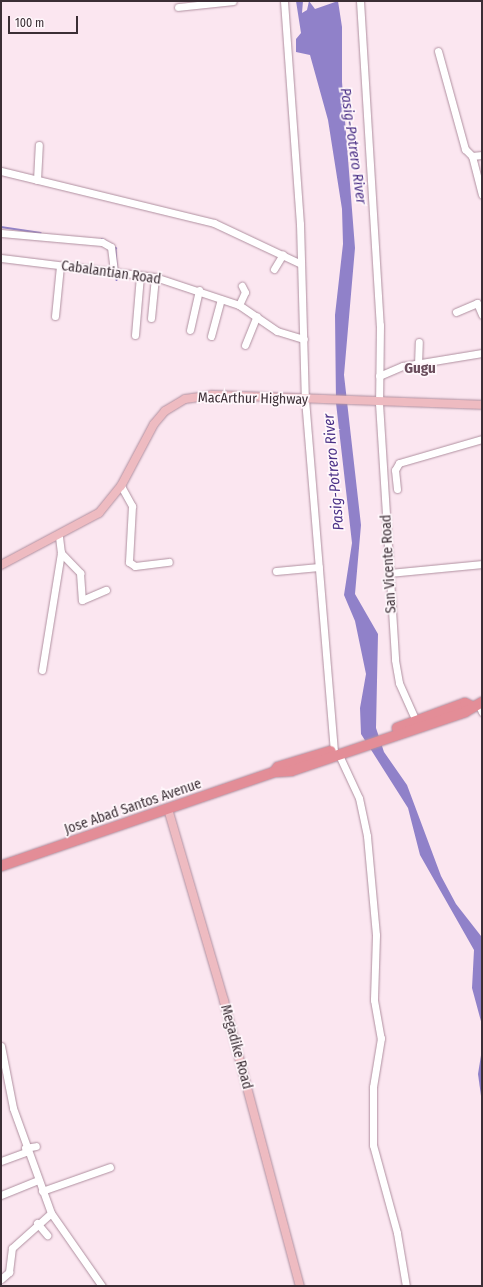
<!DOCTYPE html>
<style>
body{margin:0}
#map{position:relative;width:483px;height:1287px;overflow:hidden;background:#fbe6f0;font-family:"Fira Sans Condensed",sans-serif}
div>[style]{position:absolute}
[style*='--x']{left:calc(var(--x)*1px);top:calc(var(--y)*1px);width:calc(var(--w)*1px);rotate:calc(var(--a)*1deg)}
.water>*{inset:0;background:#9081c9}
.stream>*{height:1.5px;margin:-0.75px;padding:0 0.75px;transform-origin:0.75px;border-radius:0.75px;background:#9081c9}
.roads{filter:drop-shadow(0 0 1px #b090a0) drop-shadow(0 0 1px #b090a0)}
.minor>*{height:7px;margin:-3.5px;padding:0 3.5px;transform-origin:3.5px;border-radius:3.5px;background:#fff}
.major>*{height:8px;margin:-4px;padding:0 4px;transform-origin:4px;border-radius:4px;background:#eebbc1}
.highway>*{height:10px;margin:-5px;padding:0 5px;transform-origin:5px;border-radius:5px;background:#e38d97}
span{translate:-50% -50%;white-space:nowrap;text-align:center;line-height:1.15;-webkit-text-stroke:3.5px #fff7fb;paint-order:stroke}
.street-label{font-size:14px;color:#3b2e35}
.water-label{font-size:15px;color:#4b3187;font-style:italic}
.neighbourhood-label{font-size:15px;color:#6a4d5c;font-weight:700}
.frame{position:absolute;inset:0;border:2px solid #3b2e35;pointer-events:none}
.scale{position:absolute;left:8px;top:16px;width:70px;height:18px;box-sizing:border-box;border:2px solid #3b2e35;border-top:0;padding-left:5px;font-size:12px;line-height:14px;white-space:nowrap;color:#3b2e35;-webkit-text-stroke:3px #fff7fb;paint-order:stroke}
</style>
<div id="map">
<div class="water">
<i style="clip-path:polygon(296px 1px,303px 1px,302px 13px,307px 10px,309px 1px,315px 9px,338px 1px,342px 27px,342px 82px,355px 248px,344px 375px,361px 525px,355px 594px,378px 634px,376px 728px,384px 752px,407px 785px,441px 876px,456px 904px,481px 936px,482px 1025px,472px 988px,474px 950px,420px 855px,408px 808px,361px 734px,360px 708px,366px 674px,355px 621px,344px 595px,352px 543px,336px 403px,335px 315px,343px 244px,342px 209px,328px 120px,310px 55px,296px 52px,296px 39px,301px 33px)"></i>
<i style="clip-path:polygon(482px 1049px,482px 1103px,478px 1074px)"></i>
</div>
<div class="stream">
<i style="--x:1;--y:227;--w:40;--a:8.5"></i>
<i style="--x:102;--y:239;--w:17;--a:33"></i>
<i style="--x:116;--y:248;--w:21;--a:87"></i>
<i style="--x:117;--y:275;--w:5;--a:90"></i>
</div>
<div class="roads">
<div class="minor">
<i style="--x:284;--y:1;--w:224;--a:85.9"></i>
<i style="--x:300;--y:224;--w:175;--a:88.4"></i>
<i style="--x:305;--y:399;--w:352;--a:85.3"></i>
<i style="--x:360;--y:1;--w:325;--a:86.5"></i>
<i style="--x:380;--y:325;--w:78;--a:90.7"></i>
<i style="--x:379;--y:403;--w:257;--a:86.4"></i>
<i style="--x:395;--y:660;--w:23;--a:80"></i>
<i style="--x:399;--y:683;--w:42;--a:65.9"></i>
<i style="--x:178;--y:7;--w:55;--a:-6.2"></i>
<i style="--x:438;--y:51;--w:102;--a:74.6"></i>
<i style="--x:465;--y:149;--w:10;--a:45"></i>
<i style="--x:472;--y:156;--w:40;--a:75.6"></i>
<i style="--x:472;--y:156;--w:10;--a:-6"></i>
<i style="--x:1;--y:171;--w:219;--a:13.7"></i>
<i style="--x:214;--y:223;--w:96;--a:25.2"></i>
<i style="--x:37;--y:180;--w:35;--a:-87"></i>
<i style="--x:1;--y:233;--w:101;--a:5.1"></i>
<i style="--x:102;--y:242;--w:10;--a:29"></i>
<i style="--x:111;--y:247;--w:25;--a:83"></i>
<i style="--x:1;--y:258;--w:155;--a:7"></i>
<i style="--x:155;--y:277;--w:89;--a:18.4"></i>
<i style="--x:239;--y:305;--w:46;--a:34.4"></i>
<i style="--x:277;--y:331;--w:28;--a:17"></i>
<i style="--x:274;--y:269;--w:17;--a:-59"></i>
<i style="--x:239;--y:305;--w:14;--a:-65"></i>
<i style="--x:245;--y:292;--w:7;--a:-117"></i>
<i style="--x:456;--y:312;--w:23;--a:-23"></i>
<i style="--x:477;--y:303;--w:13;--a:67"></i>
<i style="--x:55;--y:316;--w:50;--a:-84.3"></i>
<i style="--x:151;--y:318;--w:41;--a:-84.4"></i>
<i style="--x:190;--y:330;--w:41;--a:-77.3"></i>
<i style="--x:135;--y:335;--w:60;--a:-85.2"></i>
<i style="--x:211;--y:336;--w:38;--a:-75"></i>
<i style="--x:245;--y:345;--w:31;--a:-68"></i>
<i style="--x:418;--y:365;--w:23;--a:-88"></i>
<i style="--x:379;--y:376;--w:26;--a:-23"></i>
<i style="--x:403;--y:366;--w:80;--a:-9.3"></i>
<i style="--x:121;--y:486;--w:23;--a:61"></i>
<i style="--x:132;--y:506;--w:56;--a:93.1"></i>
<i style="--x:129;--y:562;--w:7;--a:34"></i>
<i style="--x:135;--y:566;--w:34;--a:-7"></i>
<i style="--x:397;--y:489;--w:19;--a:-96"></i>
<i style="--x:395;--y:470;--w:8;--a:-60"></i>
<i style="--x:399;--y:463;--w:86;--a:-16.1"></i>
<i style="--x:61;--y:553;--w:28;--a:46"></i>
<i style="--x:80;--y:573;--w:27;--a:86"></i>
<i style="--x:82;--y:600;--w:26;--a:-23"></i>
<i style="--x:276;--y:571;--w:43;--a:-5.3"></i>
<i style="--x:390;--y:573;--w:92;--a:-5.6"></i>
<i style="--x:42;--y:670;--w:119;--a:-80.8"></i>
<i style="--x:61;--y:553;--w:16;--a:-97"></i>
<i style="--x:478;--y:703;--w:10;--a:66"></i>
<i style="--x:339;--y:755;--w:47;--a:65.1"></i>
<i style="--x:359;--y:798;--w:39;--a:78"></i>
<i style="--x:367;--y:836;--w:99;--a:84.8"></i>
<i style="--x:376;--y:935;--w:65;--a:91.8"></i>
<i style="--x:374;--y:1000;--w:39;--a:80"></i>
<i style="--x:381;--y:1038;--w:50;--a:99.3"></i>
<i style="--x:373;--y:1087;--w:58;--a:90"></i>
<i style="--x:373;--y:1145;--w:91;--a:74.7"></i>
<i style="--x:397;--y:1233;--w:54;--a:80.4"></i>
<i style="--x:1;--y:1046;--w:63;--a:79"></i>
<i style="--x:13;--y:1108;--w:112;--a:70.1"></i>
<i style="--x:51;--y:1213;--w:89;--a:55.1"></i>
<i style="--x:25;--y:1148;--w:11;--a:-10"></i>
<i style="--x:1;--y:1161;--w:27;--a:-20"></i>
<i style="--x:42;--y:1191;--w:72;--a:-19.4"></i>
<i style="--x:1;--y:1195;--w:40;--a:-22"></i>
<i style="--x:37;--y:1223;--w:16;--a:50"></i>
<i style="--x:1;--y:1279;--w:11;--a:-41"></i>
<i style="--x:9;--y:1272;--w:24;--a:-83"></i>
<i style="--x:12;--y:1248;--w:52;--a:-41.9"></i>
</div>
<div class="major">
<i style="--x:1;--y:565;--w:111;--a:-28"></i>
<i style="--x:99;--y:513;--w:35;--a:-51"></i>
<i style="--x:121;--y:486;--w:70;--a:-62"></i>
<i style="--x:154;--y:424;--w:17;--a:-50"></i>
<i style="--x:165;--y:411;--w:23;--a:-31"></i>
<i style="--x:185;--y:399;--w:27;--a:-8"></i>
<i style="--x:212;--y:395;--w:270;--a:2.1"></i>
<i style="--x:168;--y:809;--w:200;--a:73.7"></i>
<i style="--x:224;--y:1001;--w:295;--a:75.1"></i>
</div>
<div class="highway">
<i style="--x:397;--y:728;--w:72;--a:-20.2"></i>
<i style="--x:465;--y:703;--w:7;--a:27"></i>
<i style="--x:274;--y:772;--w:6;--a:-51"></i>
<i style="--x:278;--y:767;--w:55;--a:-16.8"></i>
<i style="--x:1;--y:866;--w:289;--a:-19"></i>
<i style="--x:274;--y:772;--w:17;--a:-3"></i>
<i style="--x:291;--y:771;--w:184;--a:-18.7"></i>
<i style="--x:465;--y:712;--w:20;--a:-30"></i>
</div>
</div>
<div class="street-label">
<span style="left:111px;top:273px;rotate:8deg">Cabalantian Road</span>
<span style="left:253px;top:399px;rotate:1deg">MacArthur Highway</span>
<span style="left:389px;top:564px;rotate:-93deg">San Vicente Road</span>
<span style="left:133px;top:807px;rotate:-19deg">Jose Abad Santos Avenue</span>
<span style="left:236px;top:1047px;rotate:75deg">Megadike Road</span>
</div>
<div class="water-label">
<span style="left:353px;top:146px;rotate:82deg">Pasig-Potrero River</span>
<span style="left:334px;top:472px;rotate:-95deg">Pasig-Potrero River</span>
</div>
<div class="neighbourhood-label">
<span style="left:420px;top:369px">Gugu</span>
</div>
<div class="frame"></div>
<div class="scale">100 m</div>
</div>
